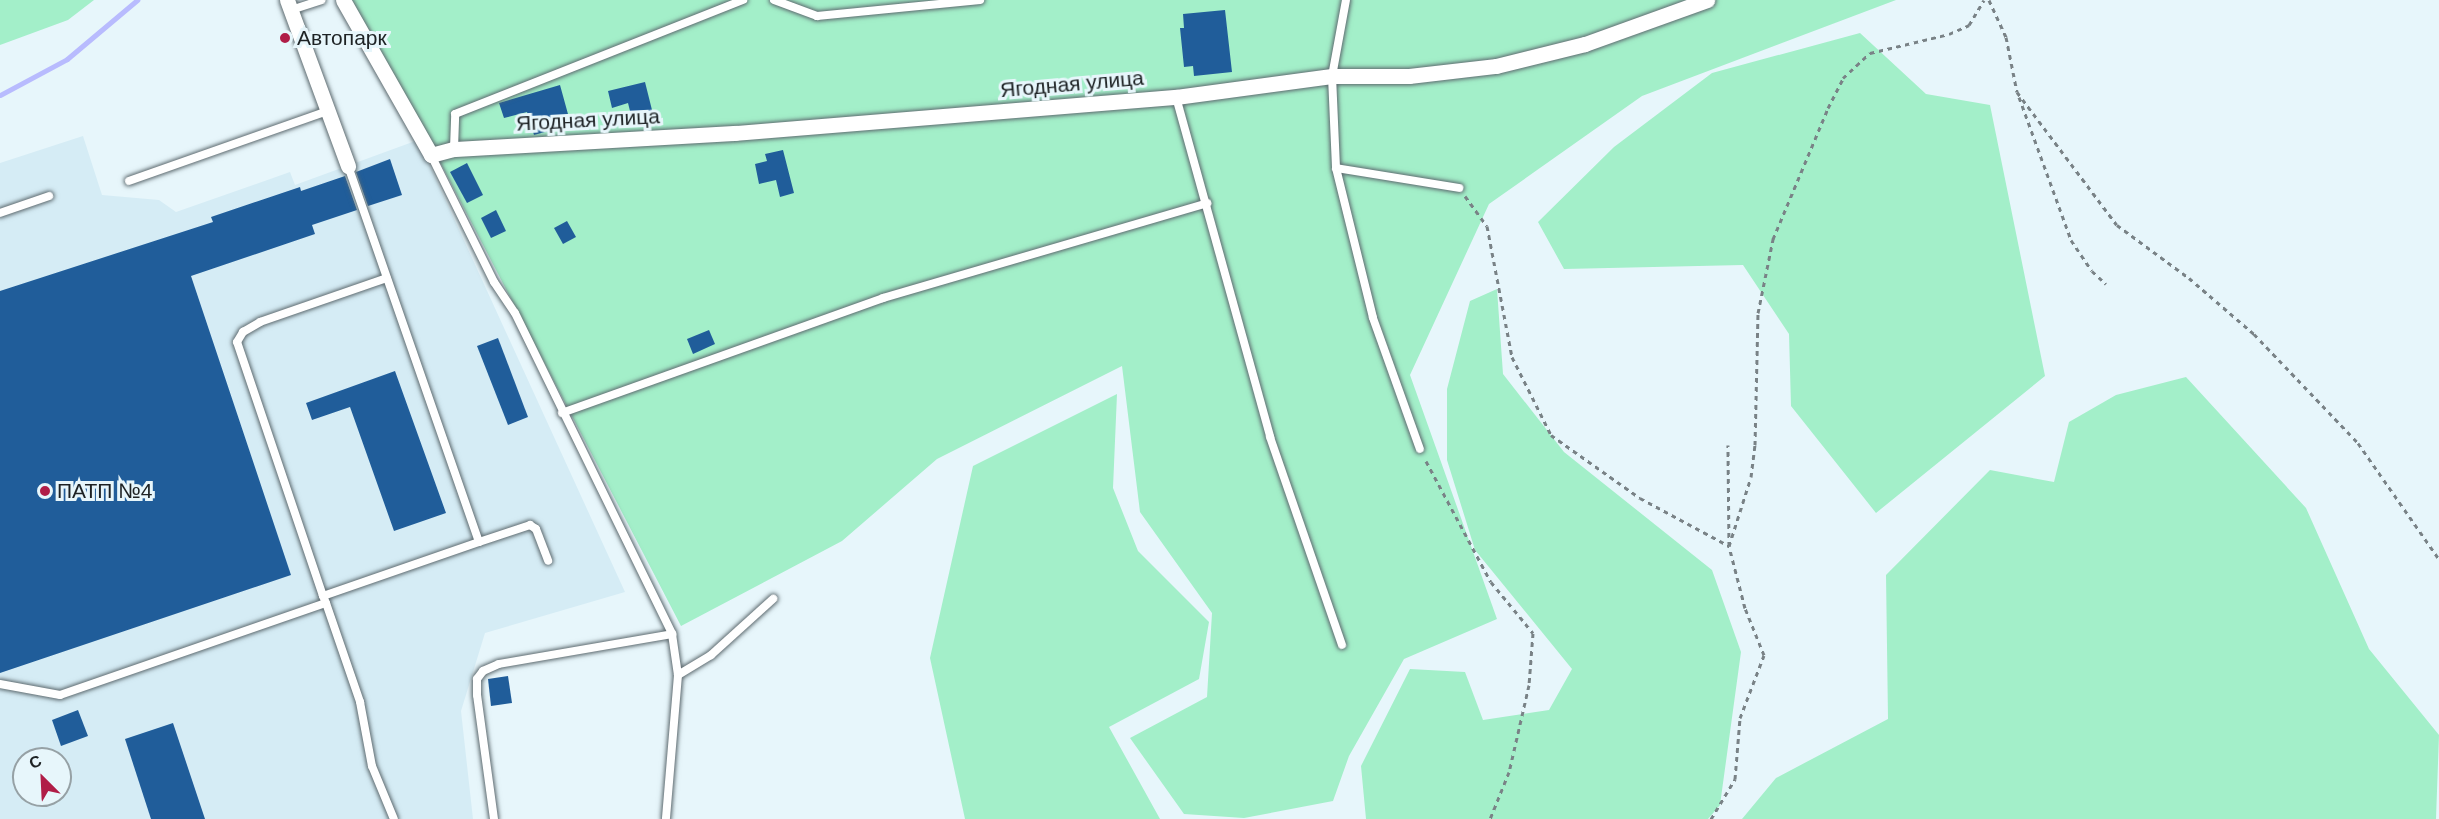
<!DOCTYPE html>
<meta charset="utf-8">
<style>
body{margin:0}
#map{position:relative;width:2439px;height:819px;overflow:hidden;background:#e7f6fb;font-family:Helvetica,sans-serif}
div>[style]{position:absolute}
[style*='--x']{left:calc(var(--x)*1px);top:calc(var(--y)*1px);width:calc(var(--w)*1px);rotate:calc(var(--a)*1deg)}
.built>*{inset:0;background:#d5ecf5}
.green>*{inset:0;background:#a3efc9}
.stream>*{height:5px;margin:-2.5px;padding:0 2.5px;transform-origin:2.5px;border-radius:2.5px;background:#b8bbfe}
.building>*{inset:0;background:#205d9a}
.path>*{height:3px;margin-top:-1.5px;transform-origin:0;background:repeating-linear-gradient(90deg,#798286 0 4.5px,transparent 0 9px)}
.roads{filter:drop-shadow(0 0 2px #5e6b70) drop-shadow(0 0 2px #5e6b70)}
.lane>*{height:8px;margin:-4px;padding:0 4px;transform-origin:4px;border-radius:4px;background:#fff}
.street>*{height:15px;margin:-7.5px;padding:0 7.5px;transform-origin:7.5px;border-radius:7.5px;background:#fff}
.dots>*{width:16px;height:16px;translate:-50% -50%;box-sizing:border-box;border:3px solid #e7f6fb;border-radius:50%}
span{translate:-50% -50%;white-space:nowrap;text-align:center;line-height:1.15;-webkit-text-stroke:6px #e7f6fb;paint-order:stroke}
.poi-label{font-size:21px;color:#1d2224}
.left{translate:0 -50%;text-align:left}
.street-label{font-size:21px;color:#1d2224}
.north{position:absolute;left:12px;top:747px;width:60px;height:60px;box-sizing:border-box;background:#e7f6fb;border:2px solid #96a1a5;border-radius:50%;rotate:336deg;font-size:16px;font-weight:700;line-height:24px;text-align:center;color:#1d2224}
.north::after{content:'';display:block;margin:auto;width:21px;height:27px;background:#b01d47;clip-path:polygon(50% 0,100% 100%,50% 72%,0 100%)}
</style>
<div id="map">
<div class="built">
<i style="clip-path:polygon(evenodd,83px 136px,102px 195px,159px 200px,176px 212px,290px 172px,295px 185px,418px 140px,625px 592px,485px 633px,461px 711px,473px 819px,0 819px,0 163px,83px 136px,24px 759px,60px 759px,60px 795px,24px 795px,24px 759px)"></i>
</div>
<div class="green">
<i style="clip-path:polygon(0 0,94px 0,68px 20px,0 45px)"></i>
<i style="clip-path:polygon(352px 0,1896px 0,1642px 96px,1489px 204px,1410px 375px,1497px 619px,1404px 659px,1349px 756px,1333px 801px,1244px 818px,1184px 814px,1130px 738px,1207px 697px,1212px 613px,1140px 512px,1122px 366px,937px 459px,842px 541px,681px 626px,442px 166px)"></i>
<i style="clip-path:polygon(1860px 33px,1926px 94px,1990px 105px,2045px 376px,1876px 513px,1791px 406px,1789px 334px,1743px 265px,1564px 269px,1538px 222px,1614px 147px,1712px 73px)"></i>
<i style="clip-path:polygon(1497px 289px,1503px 374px,1564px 452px,1712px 570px,1741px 652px,1720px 805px,1708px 819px,1366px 819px,1361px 766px,1410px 669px,1465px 672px,1483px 720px,1549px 710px,1572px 669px,1475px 550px,1447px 460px,1447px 389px,1470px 301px)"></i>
<i style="clip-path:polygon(2186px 377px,2306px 508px,2369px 649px,2439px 735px,2436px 819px,1742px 819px,1776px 778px,1888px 719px,1886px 575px,1990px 470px,2054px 482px,2069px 422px,2116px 395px)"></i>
<i style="clip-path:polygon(1117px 394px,1113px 488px,1138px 551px,1209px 622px,1199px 679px,1109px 727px,1160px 819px,965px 819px,930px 658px,973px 466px)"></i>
</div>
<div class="stream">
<i style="--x:0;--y:95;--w:76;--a:-28.2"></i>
<i style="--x:67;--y:59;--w:92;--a:-40.1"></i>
</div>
<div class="building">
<i style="clip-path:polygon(1225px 10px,1232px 72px,1194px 76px,1193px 66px,1184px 67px,1180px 28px,1184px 28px,1183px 14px)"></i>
<i style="clip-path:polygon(645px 82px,653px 114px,632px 119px,628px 103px,612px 108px,608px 91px)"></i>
<i style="clip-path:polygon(560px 85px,571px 125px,534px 135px,527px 112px,504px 118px,499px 103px)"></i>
<i style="clip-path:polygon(783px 150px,794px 193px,780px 197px,776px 180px,759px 184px,755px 164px,767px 161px,765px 154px)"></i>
<i style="clip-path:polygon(390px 159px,402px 195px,368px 206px,356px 172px)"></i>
<i style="clip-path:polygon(467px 163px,483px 195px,467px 203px,450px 172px)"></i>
<i style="clip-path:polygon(345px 176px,357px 210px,312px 225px,315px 234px,191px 276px,291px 575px,0 673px,0 291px,213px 222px,211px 217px,300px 187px,301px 191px)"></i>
<i style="clip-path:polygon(496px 210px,506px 231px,491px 238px,481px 218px)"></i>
<i style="clip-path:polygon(567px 221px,576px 237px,563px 244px,554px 228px)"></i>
<i style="clip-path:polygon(709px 330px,715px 344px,693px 354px,687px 339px)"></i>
<i style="clip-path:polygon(498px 338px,528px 417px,508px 425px,477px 346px)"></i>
<i style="clip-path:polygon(395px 371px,446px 513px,394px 531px,350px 407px,312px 420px,306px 403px)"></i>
<i style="clip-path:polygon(508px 676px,512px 703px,491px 706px,488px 679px)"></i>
<i style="clip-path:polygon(78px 710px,88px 736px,61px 746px,52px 720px)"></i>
<i style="clip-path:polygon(173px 723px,205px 819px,151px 819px,125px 739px)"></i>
</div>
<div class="path">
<i style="--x:1989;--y:0;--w:41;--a:65.3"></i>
<i style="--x:2006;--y:37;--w:56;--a:78.7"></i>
<i style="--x:2017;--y:92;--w:166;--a:53.1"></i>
<i style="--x:2117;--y:225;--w:89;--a:36.4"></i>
<i style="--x:2189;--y:278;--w:86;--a:40.7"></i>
<i style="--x:2254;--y:334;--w:151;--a:46.3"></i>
<i style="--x:2358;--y:443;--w:141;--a:55.1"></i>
<i style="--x:2019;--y:97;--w:152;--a:70"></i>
<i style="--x:2071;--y:240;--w:37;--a:56"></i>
<i style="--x:2092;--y:271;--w:19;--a:43"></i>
<i style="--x:1465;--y:196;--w:37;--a:54"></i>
<i style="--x:1487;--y:226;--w:133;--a:79.2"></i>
<i style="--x:1512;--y:357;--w:87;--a:63.4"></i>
<i style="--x:1551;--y:435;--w:109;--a:35.3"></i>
<i style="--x:1640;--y:498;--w:101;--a:28.3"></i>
<i style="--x:1729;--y:546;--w:72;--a:-72.3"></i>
<i style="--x:1751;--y:477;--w:32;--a:-83"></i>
<i style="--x:1755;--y:445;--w:132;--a:-88.7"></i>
<i style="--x:1758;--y:313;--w:76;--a:-78.5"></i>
<i style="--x:1773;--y:239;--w:142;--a:-67.2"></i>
<i style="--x:1828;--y:108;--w:34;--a:-63"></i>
<i style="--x:1843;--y:78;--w:37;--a:-43"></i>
<i style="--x:1870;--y:53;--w:81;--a:-13.5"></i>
<i style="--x:1949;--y:34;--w:22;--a:-24"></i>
<i style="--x:1969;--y:25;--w:29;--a:-59"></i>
<i style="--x:1426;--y:461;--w:137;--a:61.8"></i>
<i style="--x:1491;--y:582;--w:66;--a:50.5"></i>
<i style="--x:1533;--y:633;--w:52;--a:94.4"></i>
<i style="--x:1529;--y:685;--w:89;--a:102.9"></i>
<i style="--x:1509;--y:772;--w:51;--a:112"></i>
<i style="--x:1711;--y:819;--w:47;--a:-59"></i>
<i style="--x:1735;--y:779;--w:61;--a:-85.3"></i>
<i style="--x:1740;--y:718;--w:67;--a:-69.1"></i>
<i style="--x:1764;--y:655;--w:51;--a:-112"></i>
<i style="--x:1745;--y:608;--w:64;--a:-104.5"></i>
<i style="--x:1729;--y:546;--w:101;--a:-90.6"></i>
</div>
<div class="roads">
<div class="lane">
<i style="--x:774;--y:0;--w:46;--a:20.4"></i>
<i style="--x:817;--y:16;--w:164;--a:-5.6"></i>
<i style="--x:1346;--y:0;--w:77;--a:100.4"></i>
<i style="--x:1332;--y:76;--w:92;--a:87.5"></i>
<i style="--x:1336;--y:168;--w:154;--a:76.1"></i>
<i style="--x:1373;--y:318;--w:139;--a:70.3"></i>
<i style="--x:291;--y:10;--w:32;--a:-18"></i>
<i style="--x:1176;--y:97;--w:353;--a:74.5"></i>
<i style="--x:1270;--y:437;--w:220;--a:70.9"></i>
<i style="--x:454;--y:149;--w:35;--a:-88"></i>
<i style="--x:455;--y:114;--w:310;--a:-21.6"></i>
<i style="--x:431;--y:155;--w:142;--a:63.6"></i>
<i style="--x:494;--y:282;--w:37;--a:56"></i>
<i style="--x:515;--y:313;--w:357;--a:63.9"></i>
<i style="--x:672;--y:634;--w:41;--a:81.7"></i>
<i style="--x:678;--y:675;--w:144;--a:94.8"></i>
<i style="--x:1336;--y:168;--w:125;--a:9.2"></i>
<i style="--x:129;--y:181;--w:211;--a:-19.4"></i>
<i style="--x:0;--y:213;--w:52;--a:-19.1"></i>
<i style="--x:562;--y:413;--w:341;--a:-19.7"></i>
<i style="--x:883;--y:298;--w:338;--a:-16.3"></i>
<i style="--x:479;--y:542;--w:54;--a:-18.4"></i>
<i style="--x:530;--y:525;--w:7;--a:34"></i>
<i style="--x:536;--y:529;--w:34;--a:69"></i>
<i style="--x:323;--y:596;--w:268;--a:-108.7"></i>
<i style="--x:237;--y:342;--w:12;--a:-59"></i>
<i style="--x:243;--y:332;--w:20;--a:-30"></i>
<i style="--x:260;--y:322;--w:134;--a:-19.1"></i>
<i style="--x:326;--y:603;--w:105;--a:71"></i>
<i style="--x:360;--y:702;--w:65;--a:79.4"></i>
<i style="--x:372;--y:766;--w:57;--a:67.5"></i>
<i style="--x:678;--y:675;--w:39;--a:-31"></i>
<i style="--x:711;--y:655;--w:84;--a:-42.1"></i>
<i style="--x:0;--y:684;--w:61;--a:10.4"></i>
<i style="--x:60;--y:695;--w:281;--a:-19.1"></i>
<i style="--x:326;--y:603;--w:8;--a:-113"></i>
<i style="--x:323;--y:596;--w:165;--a:-19.1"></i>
<i style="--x:479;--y:542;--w:398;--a:-109.2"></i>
<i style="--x:494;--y:819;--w:125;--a:-97.8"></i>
<i style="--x:477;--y:695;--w:16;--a:-90"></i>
<i style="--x:477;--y:679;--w:10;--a:-53"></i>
<i style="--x:483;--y:671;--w:17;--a:-24"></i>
<i style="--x:499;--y:664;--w:176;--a:-9.8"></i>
</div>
<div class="street">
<i style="--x:287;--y:0;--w:177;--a:69.8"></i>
<i style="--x:343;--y:0;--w:178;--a:60.4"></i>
<i style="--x:431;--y:155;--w:24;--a:-15"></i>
<i style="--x:454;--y:149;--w:281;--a:-3.3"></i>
<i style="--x:735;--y:133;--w:442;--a:-4.7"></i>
<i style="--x:1176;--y:97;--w:157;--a:-7.7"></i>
<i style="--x:1332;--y:76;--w:77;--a:0"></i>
<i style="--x:1409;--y:76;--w:88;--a:-6.6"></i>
<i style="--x:1496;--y:66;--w:92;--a:-13.9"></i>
<i style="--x:1585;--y:44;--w:130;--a:-19.8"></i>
</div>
</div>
<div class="dots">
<i style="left:285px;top:38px;background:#b01d47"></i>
<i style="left:45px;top:491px;background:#b01d47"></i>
</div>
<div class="poi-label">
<span class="left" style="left:297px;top:38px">Автопарк</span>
<span class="left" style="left:57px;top:491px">ПАТП №4</span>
</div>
<div class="street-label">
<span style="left:1072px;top:84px;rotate:-5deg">Ягодная улица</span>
<span style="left:588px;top:120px;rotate:-3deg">Ягодная улица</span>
</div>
<div class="north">С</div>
</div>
